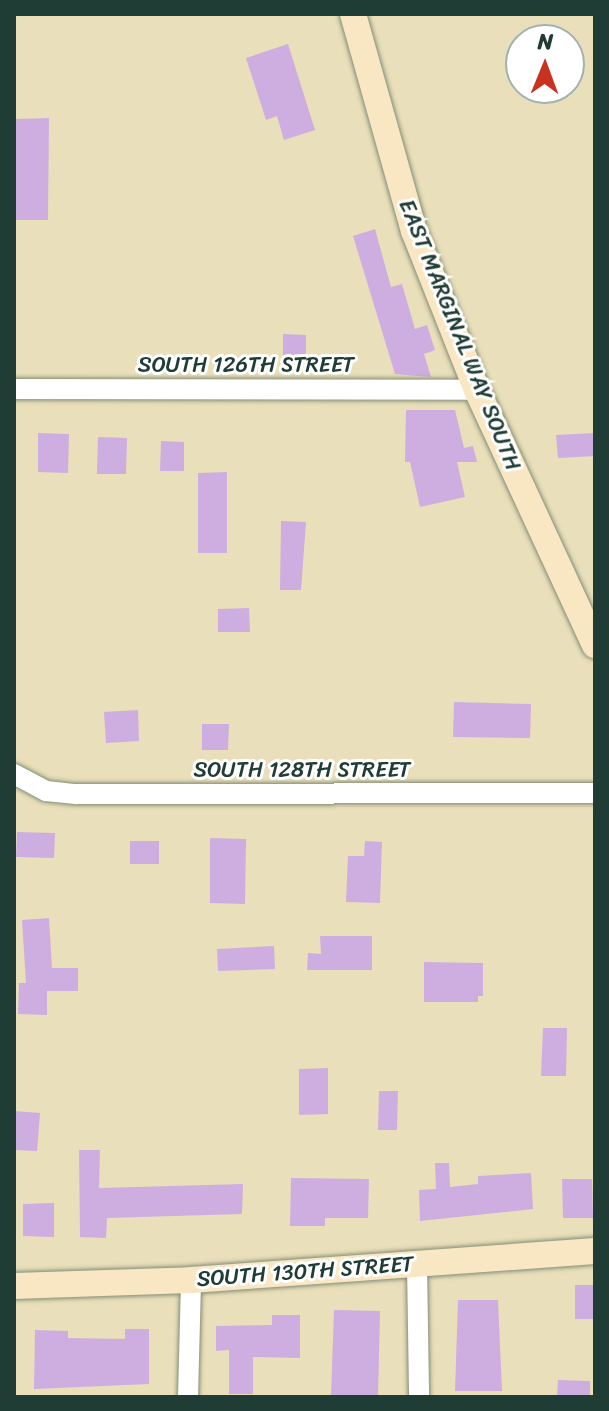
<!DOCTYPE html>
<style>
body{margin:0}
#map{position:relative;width:609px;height:1411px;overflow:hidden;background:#e9dfba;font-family:Sriracha,sans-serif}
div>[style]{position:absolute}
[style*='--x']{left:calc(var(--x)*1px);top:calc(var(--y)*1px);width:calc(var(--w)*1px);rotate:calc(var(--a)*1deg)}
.building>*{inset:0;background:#ceaee0}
.roads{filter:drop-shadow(0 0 2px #848e77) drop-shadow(0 0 2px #848e77)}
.street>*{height:20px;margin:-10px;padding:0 10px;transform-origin:10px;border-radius:10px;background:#fff}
.secondary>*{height:26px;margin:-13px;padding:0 13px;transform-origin:13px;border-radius:13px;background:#f9e7c3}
span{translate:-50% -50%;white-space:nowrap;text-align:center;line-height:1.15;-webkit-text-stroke:6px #fff;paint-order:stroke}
.street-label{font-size:22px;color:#1f3d34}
.frame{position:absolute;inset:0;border:16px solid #1f3d34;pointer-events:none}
.north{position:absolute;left:505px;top:24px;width:80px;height:80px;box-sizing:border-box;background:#fff;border:2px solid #a5b1ae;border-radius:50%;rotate:1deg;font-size:22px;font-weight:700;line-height:32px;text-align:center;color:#1f3d34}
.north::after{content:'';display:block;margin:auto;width:28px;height:36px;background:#c8321e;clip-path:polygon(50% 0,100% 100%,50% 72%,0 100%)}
</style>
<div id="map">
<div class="building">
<i style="clip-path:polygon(288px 44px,315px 130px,284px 140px,277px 116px,266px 120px,246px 58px)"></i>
<i style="clip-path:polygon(49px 118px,48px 220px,14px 220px,14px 119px)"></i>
<i style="clip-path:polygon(375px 229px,391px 287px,402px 284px,415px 329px,427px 325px,435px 350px,424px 354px,431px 377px,395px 374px,353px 236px)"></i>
<i style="clip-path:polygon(283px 334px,306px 335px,306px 362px,283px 361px)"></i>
<i style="clip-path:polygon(406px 410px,455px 410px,464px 448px,473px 446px,477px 462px,457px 462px,465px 497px,420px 507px,410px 462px,405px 462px)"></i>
<i style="clip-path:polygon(38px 433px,69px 434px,68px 473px,38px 472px)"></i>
<i style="clip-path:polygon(595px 433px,595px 456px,558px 458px,556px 435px)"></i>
<i style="clip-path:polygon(98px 437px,127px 438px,126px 474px,97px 474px)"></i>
<i style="clip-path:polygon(161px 441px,184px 442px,184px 471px,160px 471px)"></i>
<i style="clip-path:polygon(227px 472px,227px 553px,198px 553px,198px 473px)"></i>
<i style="clip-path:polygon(281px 521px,306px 522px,301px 590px,280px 590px)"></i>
<i style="clip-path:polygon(249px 608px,250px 632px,218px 632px,218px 609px)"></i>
<i style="clip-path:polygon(454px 702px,531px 704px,530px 738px,453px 737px)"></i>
<i style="clip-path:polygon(138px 710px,139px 741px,106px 743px,104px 712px)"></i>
<i style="clip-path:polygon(202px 724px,229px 724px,228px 750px,202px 750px)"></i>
<i style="clip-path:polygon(17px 832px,55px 833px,54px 858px,16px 857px)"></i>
<i style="clip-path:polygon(210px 838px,246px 839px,245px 904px,210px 903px)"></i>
<i style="clip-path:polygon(130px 841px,159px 841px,159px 864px,130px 864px)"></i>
<i style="clip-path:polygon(365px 841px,382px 842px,380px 903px,346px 902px,348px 856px,364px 856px)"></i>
<i style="clip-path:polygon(49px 918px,52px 968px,78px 968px,78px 991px,47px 991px,47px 1015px,18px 1014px,19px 983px,26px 983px,22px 920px)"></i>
<i style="clip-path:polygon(320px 936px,372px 936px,372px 970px,307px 970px,308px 953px,321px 954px)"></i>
<i style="clip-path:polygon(274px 946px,275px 969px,218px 971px,217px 949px)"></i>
<i style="clip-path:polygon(424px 962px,483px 963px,483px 996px,478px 996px,478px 1002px,424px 1002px)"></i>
<i style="clip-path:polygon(543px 1028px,567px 1028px,566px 1076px,541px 1076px)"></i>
<i style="clip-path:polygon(328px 1068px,328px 1114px,299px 1115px,299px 1069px)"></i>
<i style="clip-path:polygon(379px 1091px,398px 1091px,397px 1130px,378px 1130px)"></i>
<i style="clip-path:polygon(14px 1111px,40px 1113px,37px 1151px,14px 1150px)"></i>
<i style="clip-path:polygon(79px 1150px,100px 1150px,99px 1188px,243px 1184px,242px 1214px,107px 1218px,106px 1238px,80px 1237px)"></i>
<i style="clip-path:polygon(435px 1163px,449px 1163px,450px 1187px,478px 1184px,478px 1176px,531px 1173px,533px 1209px,420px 1221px,419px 1190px,436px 1189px)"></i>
<i style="clip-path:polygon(291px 1178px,369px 1179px,368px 1218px,325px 1218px,325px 1226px,290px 1226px)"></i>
<i style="clip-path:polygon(562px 1179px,592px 1179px,593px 1218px,563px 1218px)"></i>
<i style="clip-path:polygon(54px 1203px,54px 1237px,23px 1236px,23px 1204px)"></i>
<i style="clip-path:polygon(575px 1285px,595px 1285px,595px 1319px,575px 1319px)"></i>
<i style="clip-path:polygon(458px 1300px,498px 1300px,502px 1391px,455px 1391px)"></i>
<i style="clip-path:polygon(334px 1310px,380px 1311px,378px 1397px,331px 1397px)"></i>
<i style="clip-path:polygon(272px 1315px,300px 1315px,300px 1358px,253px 1357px,253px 1394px,229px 1394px,229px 1350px,216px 1351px,216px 1326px,272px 1325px)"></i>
<i style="clip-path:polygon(125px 1329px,149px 1329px,149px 1384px,34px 1389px,35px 1330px,68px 1331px,68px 1338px,125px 1339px)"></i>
<i style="clip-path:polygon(558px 1380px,590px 1381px,590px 1397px,557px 1397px)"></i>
</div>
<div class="roads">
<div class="street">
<i style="--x:14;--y:389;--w:463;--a:0.1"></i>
<i style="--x:14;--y:774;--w:36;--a:28"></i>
<i style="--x:46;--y:791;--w:30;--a:6"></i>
<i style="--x:76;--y:794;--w:519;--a:-0.11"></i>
<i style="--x:417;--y:1264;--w:133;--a:89.1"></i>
<i style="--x:188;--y:1397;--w:117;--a:-88.5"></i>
</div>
<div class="secondary">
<i style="--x:353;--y:14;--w:225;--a:74.3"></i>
<i style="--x:414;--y:231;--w:171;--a:68.4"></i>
<i style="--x:477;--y:390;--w:281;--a:65.2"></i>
<i style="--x:14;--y:1286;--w:177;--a:-1.9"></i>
<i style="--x:191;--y:1280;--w:405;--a:-4.1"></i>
</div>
</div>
<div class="street-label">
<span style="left:460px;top:335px;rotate:68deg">EAST MARGINAL WAY SOUTH</span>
<span style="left:246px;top:365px">SOUTH 126TH STREET</span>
<span style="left:302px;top:770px">SOUTH 128TH STREET</span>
<span style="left:305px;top:1271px;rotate:-4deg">SOUTH 130TH STREET</span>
</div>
<div class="frame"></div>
<div class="north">N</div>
</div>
